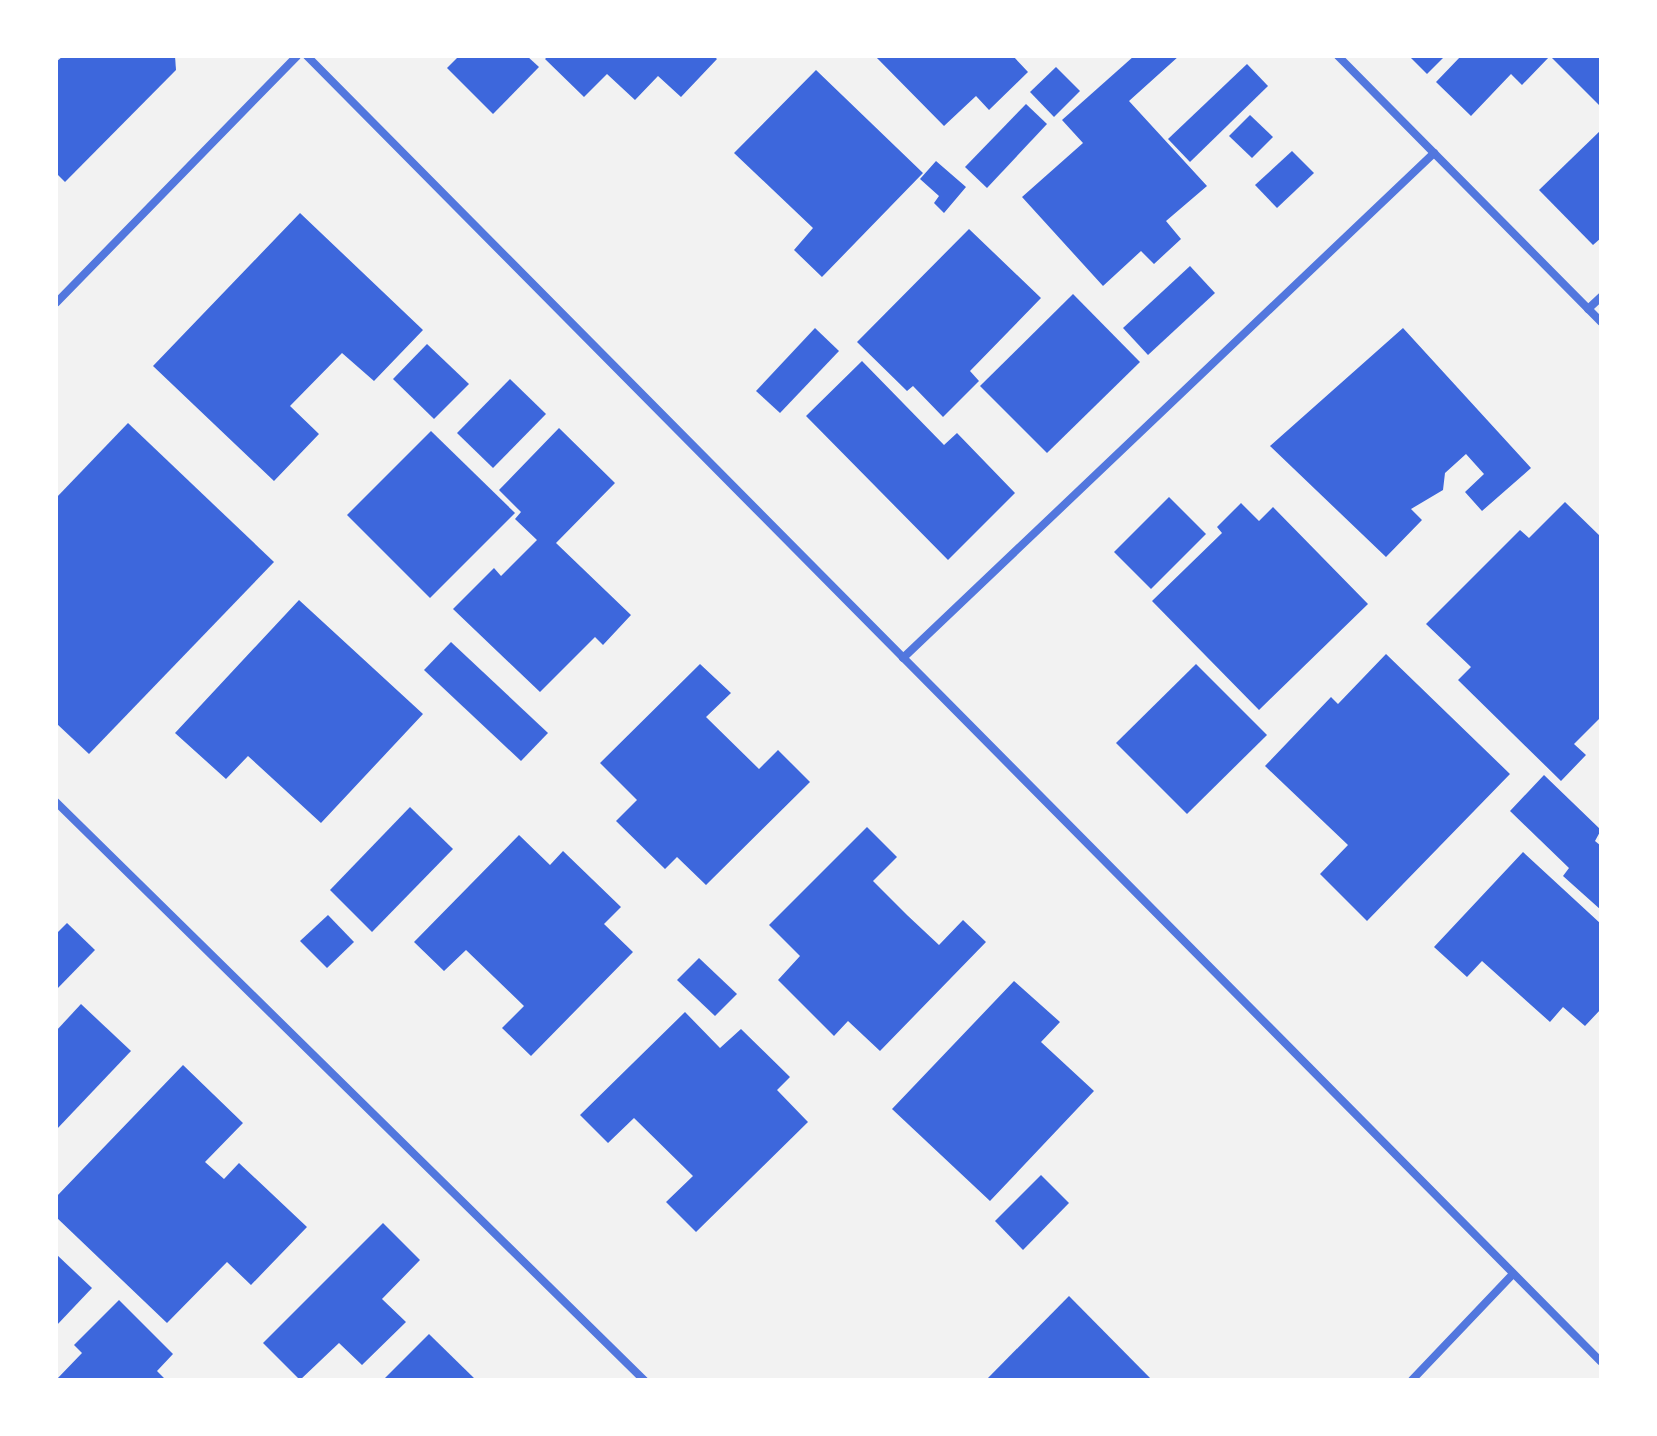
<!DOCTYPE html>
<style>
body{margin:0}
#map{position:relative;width:1657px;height:1436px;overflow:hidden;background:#f2f2f2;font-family:Lato,sans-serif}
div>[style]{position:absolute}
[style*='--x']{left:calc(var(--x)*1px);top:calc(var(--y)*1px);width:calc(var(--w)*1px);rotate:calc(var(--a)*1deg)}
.building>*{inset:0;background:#3d67dc}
.minor>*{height:8px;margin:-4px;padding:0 4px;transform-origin:4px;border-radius:4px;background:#5277de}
span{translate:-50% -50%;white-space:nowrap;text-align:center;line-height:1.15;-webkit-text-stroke:8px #fff;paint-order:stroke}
.frame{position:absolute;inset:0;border:58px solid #fff;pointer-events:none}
</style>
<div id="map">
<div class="building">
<i style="clip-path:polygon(63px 56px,175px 56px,176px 70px,65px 182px,56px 173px,56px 62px)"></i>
<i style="clip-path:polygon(459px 56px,527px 56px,539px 67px,493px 114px,447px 68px)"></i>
<i style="clip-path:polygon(548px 56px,714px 56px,717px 59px,681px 97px,658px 76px,635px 100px,607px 74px,584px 97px,545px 59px)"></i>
<i style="clip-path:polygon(875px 56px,1013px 56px,1028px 72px,989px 110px,976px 96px,944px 126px)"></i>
<i style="clip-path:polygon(1134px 56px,1179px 56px,1129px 101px,1207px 186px,1166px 221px,1181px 239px,1154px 264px,1141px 251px,1103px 286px,1022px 197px,1083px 143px,1062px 120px)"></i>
<i style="clip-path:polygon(1409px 56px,1445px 56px,1427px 74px)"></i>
<i style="clip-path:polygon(1461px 56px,1601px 56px,1601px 107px,1550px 56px,1522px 85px,1511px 74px,1471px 116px,1436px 82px)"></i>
<i style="clip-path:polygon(1247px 64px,1268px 86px,1190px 162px,1168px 139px)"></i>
<i style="clip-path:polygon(1056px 67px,1080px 91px,1054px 117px,1030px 92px)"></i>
<i style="clip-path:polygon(816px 70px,923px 173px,822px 277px,794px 250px,813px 228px,734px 153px)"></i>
<i style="clip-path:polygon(1026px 104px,1047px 124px,987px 188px,965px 167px)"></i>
<i style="clip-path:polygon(1250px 115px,1273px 137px,1252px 158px,1229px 136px)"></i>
<i style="clip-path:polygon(1601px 130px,1601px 238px,1593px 245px,1539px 190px)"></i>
<i style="clip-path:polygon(1292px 151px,1314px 173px,1277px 208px,1255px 185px)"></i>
<i style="clip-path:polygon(936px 161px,966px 187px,944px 213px,934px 203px,939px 196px,920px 179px)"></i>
<i style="clip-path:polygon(300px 213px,423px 330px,374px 381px,342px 353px,290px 406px,319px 434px,274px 481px,153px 366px)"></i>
<i style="clip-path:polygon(969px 229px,1041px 298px,970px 371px,979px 381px,943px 417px,913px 386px,907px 391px,857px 342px)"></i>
<i style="clip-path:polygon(1190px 266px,1215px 293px,1148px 355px,1123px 328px)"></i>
<i style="clip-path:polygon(1073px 294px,1140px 362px,1047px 453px,980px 386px)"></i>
<i style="clip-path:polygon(815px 328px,839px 351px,780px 413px,756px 391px)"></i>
<i style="clip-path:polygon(1403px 328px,1531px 468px,1482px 511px,1465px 492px,1484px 474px,1466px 454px,1445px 473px,1443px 490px,1411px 509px,1422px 520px,1386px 557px,1270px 446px)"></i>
<i style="clip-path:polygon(427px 344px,469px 384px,434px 419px,393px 379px)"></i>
<i style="clip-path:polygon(862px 361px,944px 445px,957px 433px,1015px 493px,948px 560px,806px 416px)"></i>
<i style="clip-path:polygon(510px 379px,546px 414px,493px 468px,457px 433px)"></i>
<i style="clip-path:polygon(128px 423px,274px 562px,89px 754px,56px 723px,56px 498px)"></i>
<i style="clip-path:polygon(559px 428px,615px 483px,556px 543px,631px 615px,603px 645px,595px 637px,540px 692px,453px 609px,494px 568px,501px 576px,537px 540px,515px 519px,521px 512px,499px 490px)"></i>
<i style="clip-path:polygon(431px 431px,515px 513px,430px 598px,347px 515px)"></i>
<i style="clip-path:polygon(1169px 497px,1206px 534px,1151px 589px,1114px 552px)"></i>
<i style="clip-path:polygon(1565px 502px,1601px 537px,1601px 717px,1574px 744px,1586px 755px,1561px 781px,1458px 680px,1471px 667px,1426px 624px,1520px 530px,1529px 538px)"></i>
<i style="clip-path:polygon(1241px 503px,1259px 521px,1273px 507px,1368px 604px,1259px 710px,1152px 601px,1222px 533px,1217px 527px)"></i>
<i style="clip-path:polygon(299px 600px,423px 714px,321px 823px,248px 756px,226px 779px,175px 733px)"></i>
<i style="clip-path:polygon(451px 642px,548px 733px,521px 761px,424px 670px)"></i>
<i style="clip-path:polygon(1386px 654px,1510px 774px,1367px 921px,1320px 874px,1348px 845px,1265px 766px,1331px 697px,1338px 704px)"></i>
<i style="clip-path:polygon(700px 664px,731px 693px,706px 717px,759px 769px,778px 750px,810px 782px,706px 885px,677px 857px,665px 869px,616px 821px,637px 800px,600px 763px)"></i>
<i style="clip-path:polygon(1196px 664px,1267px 735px,1187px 814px,1116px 743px)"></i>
<i style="clip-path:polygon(1544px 775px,1601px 830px,1595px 841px,1601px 846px,1601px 910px,1563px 876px,1569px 868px,1510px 811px)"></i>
<i style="clip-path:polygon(410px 807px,453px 849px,372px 932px,330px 890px)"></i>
<i style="clip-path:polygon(867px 827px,897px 857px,873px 881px,907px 915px,939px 945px,963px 920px,986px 942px,880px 1051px,848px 1021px,834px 1036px,778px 980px,800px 956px,769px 925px)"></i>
<i style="clip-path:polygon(519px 835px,550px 865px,563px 851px,621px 907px,604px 924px,633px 952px,531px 1056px,502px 1028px,524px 1006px,494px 977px,466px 950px,444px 971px,414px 942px)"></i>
<i style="clip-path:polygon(1523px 852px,1601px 924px,1601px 1009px,1585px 1026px,1563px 1007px,1550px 1022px,1482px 961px,1467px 977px,1434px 947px)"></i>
<i style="clip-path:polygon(328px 915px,354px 942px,327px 968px,300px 941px)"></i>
<i style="clip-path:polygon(67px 923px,95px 950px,56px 990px,56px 934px)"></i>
<i style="clip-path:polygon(699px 958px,737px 994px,715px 1016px,677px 980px)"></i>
<i style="clip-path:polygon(1014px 981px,1060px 1022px,1041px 1042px,1094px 1091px,990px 1201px,892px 1109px)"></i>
<i style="clip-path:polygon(81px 1004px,131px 1051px,56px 1130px,56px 1031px)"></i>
<i style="clip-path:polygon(685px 1012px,720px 1048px,741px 1029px,790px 1077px,777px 1090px,808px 1122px,696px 1232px,666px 1202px,693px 1176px,634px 1118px,608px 1143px,580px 1115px)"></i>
<i style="clip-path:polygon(183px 1065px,243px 1123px,205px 1162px,224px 1179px,239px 1163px,307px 1227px,251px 1285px,227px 1262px,167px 1323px,56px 1217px,56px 1197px)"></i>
<i style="clip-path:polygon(1041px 1175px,1069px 1203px,1023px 1250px,995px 1221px)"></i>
<i style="clip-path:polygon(383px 1223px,420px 1260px,382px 1299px,406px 1322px,362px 1365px,339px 1343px,300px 1380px,263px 1343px)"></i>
<i style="clip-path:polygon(56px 1254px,92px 1288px,56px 1326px)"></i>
<i style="clip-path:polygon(1069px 1296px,1152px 1380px,986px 1380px)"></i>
<i style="clip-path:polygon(119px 1300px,173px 1354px,157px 1371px,166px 1380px,56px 1380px,82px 1353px,74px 1345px)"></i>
<i style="clip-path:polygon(429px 1334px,476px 1380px,383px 1380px)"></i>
</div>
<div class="minor">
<i style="--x:307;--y:56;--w:1838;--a:45.26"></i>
<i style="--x:1338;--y:56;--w:374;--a:45.3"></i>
<i style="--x:56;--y:303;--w:345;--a:-45.7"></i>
<i style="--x:1588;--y:309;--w:18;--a:-43"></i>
<i style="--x:903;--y:658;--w:733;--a:-43.56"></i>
<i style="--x:56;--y:802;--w:825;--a:44.51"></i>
<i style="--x:1412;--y:1380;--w:146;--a:-46.4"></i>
</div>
<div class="frame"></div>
</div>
